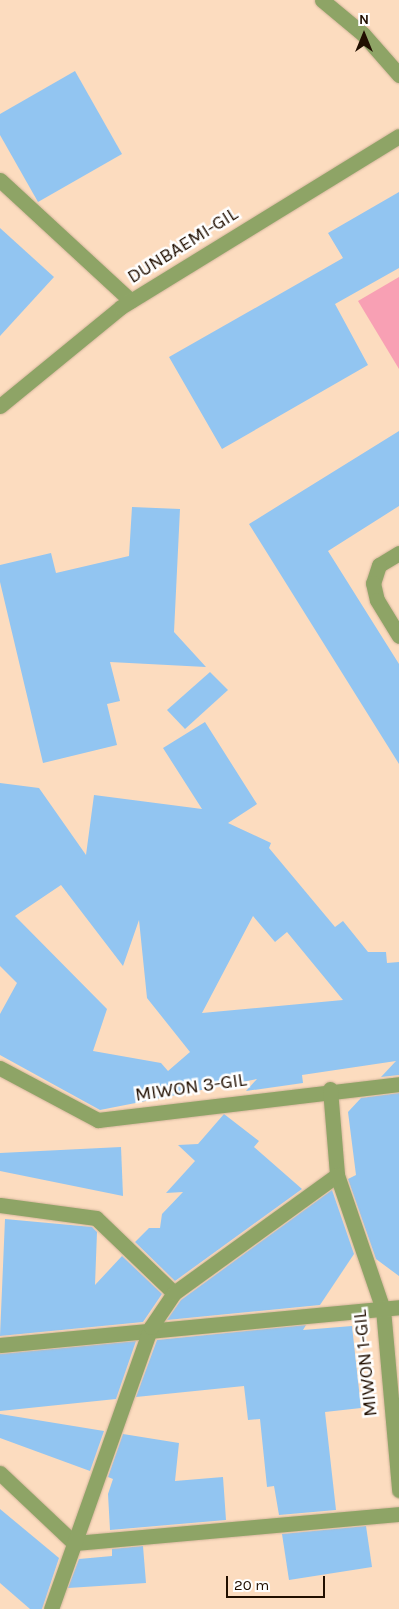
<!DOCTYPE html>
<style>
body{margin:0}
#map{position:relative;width:399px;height:1609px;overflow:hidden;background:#fcdcbf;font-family:Karla,sans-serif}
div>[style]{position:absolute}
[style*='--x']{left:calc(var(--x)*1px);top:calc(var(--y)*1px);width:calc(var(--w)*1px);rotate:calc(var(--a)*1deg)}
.green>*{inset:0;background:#f8a0b4}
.building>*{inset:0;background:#92c5f1}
.roads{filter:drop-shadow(0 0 1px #d5b79d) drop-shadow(0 0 1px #d5b79d)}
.minor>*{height:15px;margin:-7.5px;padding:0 7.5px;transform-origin:7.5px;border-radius:7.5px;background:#8ea466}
span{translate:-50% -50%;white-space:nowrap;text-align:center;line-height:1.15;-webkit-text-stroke:5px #fff;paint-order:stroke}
.street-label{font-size:19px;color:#210f00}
.north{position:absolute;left:339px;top:10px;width:50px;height:50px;-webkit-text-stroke:4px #fff;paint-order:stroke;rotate:0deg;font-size:14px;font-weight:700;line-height:20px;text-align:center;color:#210f00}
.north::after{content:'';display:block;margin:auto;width:18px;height:22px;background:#210f00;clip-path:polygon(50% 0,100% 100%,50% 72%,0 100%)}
.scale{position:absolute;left:226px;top:1576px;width:99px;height:22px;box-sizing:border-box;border:2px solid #210f00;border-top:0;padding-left:6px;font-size:15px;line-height:18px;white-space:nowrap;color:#210f00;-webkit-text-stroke:4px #fff;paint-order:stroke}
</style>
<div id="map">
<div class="green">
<i style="clip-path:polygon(399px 277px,399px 369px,358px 301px)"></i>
</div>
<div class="building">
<i style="clip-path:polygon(75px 71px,122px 154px,38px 202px,0 135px,0 114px)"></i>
<i style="clip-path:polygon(399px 192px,399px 268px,335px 304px,368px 365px,222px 449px,169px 357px,343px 258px,328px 233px)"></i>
<i style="clip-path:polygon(0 228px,54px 277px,0 336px)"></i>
<i style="clip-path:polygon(399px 431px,399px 506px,328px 551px,399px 664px,399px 764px,249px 524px)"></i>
<i style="clip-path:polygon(132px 507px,180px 509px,174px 632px,206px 667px,110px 662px,120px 701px,107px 704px,117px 745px,43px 763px,0 582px,0 565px,51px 553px,56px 573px,129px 556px)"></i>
<i style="clip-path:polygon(210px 672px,228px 690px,185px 729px,167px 710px)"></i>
<i style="clip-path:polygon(evenodd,205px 722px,257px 804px,228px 823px,271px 843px,269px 848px,335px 927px,343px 921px,368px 952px,386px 952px,387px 963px,399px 962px,399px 1075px,381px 1077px,396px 1061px,302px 1075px,303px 1083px,246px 1091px,257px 1079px,100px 1110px,0 1055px,0 1014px,17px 983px,0 966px,0 783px,39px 788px,86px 855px,94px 795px,202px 809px,163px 748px,205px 722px,61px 885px,123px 966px,139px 920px,147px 998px,190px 1052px,168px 1071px,161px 1063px,93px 1051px,107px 1009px,15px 916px,61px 885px,205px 722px,253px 916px,275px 942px,287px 932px,343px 1000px,202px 1013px,253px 916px)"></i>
<i style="clip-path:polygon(399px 1093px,399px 1276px,376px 1259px,348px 1179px,356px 1175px,348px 1112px,361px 1098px)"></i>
<i style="clip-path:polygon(224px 1114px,259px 1141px,254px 1147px,302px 1189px,175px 1281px,135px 1242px,149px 1228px,160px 1228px,162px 1214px,183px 1192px,166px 1193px,195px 1161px,178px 1145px,198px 1144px)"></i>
<i style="clip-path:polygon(121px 1147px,123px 1196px,0 1171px,0 1153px)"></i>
<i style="clip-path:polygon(332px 1190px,354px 1254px,320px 1305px,167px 1320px,181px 1300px)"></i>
<i style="clip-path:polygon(5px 1219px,92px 1227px,97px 1232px,95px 1285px,122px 1256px,162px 1294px,143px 1322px,0 1336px)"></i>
<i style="clip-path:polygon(306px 1325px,303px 1330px,352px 1326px,361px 1408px,325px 1412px,336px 1510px,279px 1515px,274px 1486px,267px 1487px,260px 1419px,248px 1420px,244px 1386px,136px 1397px,157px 1340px)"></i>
<i style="clip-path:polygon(136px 1341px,116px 1399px,0 1411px,0 1354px)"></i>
<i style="clip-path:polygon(0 1414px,104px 1431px,90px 1471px,0 1438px)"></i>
<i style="clip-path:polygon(123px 1434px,179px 1443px,175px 1481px,223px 1477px,226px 1520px,110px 1530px,108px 1494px,113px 1479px,108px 1477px)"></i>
<i style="clip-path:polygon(0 1509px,59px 1558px,42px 1609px,30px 1609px,0 1583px)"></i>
<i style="clip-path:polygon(366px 1526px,372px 1567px,289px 1580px,282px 1534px)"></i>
<i style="clip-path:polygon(143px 1546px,146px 1583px,68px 1588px,79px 1559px,112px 1556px,112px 1549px)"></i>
</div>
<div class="roads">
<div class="minor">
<i style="--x:322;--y:0;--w:53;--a:39.7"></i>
<i style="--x:363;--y:34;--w:55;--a:48.7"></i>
<i style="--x:0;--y:180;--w:178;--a:42.7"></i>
<i style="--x:0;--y:406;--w:156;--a:-39.3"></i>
<i style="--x:121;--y:307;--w:326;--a:-31.6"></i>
<i style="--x:399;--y:553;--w:23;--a:149"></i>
<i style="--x:379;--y:565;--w:19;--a:108"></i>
<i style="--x:373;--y:583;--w:17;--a:77"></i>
<i style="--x:377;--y:600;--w:42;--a:58.6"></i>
<i style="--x:0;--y:1068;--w:111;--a:28"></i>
<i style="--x:98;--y:1120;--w:303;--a:-6.8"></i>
<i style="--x:330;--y:1089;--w:86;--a:85.3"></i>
<i style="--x:337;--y:1175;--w:142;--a:71.1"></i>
<i style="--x:383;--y:1309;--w:182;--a:84.9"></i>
<i style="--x:0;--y:1205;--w:97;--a:7.7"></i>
<i style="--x:96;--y:1218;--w:108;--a:43.9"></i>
<i style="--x:0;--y:1345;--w:401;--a:-5.4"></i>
<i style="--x:0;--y:1473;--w:102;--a:43.4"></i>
<i style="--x:74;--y:1543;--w:326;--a:-5.1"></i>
<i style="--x:51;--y:1609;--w:299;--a:-70.5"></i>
<i style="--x:151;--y:1327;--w:41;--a:-55.9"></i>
<i style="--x:174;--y:1293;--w:201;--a:-35.9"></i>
</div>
</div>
<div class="street-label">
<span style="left:183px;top:246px;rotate:-32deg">DUNBAEMI-GIL</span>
<span style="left:191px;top:1088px;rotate:-8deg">MIWON 3-GIL</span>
<span style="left:366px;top:1363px;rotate:-96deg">MIWON 1-GIL</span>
</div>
<div class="north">N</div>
<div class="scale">20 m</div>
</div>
